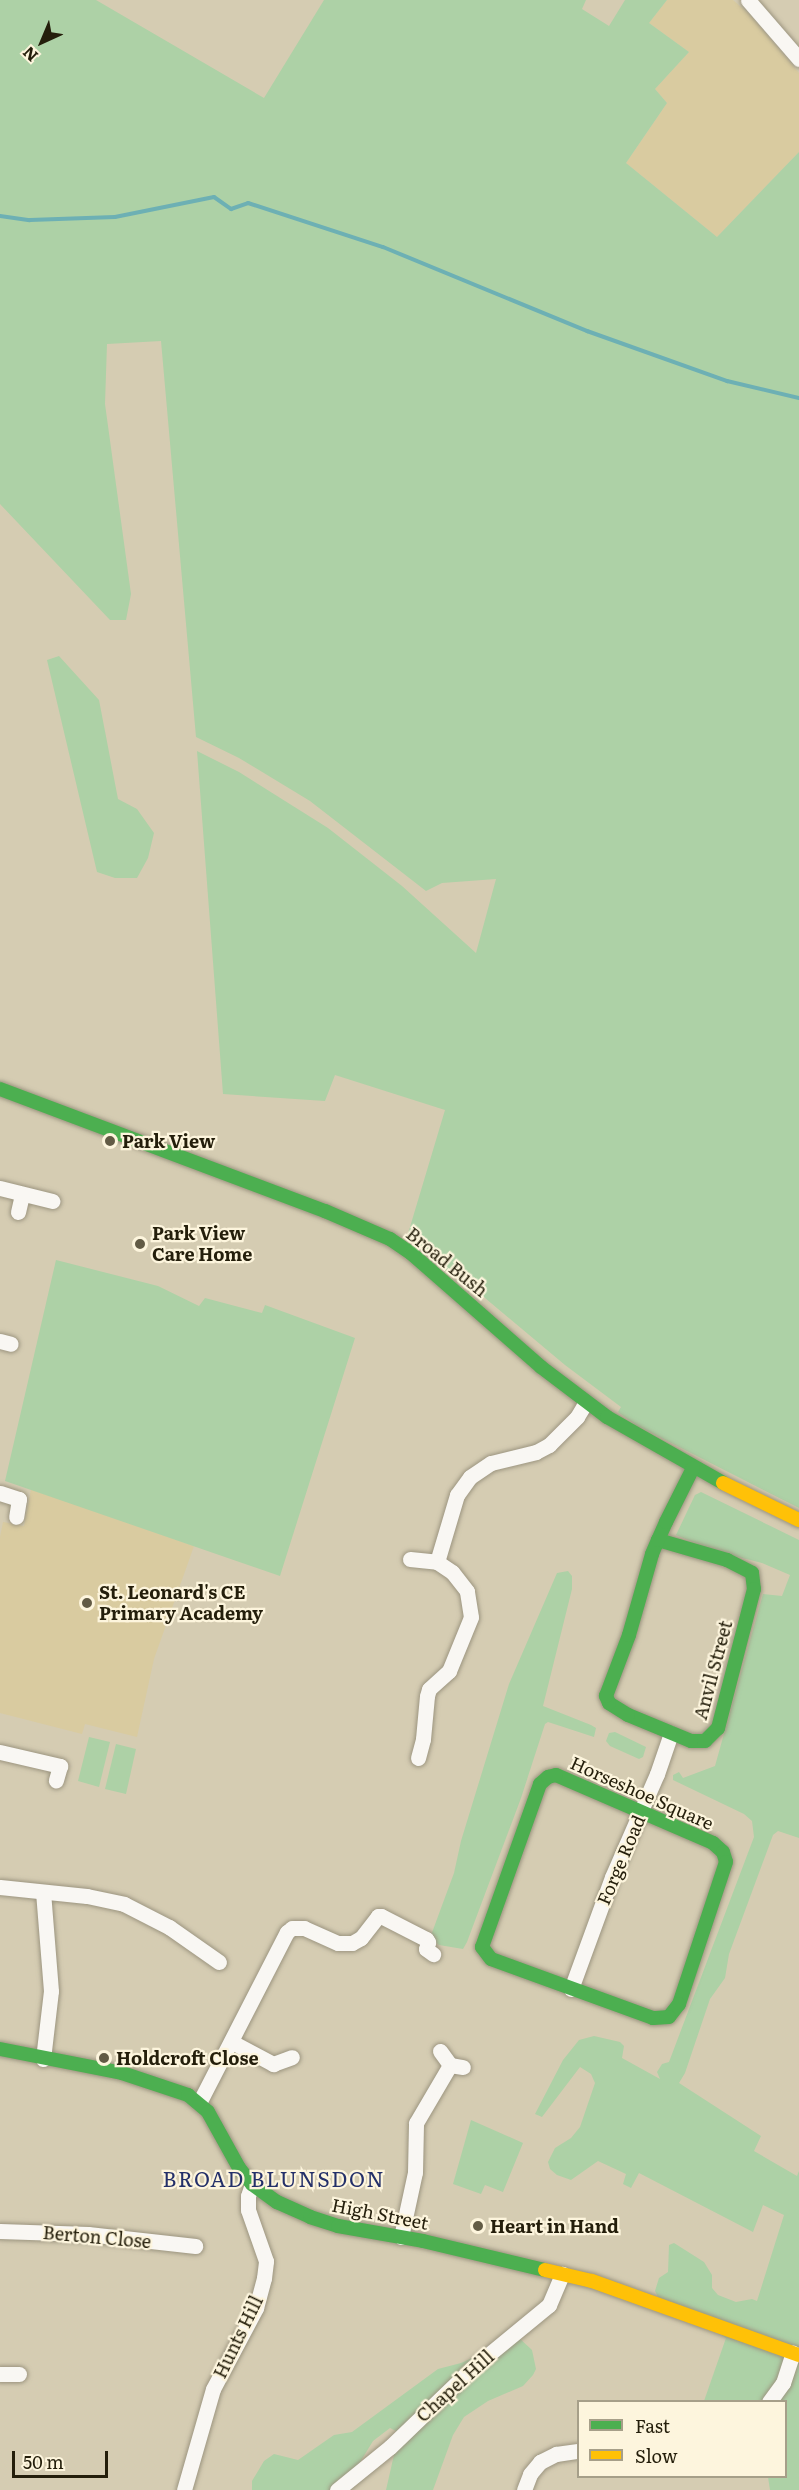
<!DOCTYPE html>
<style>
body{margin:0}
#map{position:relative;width:799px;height:2490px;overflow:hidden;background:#d5ccb2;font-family:Literata,serif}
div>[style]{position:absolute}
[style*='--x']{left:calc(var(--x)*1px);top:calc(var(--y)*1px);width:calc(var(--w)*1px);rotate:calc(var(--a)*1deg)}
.built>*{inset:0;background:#d9cba0}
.green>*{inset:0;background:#add1a6}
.stream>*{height:4px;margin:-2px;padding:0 2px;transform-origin:2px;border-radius:2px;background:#6db0b4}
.roads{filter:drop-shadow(0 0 2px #9c9580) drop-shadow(0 0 2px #9c9580)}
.street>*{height:15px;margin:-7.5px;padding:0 7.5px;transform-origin:7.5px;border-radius:7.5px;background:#f9f7f3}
.fast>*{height:14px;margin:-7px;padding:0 7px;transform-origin:7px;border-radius:7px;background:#4caf50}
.slow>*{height:14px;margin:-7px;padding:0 7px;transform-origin:7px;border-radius:7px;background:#ffc107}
.dots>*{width:16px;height:16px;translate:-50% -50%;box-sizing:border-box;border:3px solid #fdf5dd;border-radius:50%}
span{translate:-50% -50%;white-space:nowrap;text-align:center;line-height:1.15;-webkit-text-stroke:4.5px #fdf5dd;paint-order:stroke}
.poi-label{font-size:18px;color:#241e0b;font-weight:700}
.left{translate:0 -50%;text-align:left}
.street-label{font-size:18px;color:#241e0b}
.quarter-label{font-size:21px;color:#243069;letter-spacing:1.5px}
.legend{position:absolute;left:577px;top:2400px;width:210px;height:78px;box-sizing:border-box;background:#fdf5dd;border:2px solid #a69f89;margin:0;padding:8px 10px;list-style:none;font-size:18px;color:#241e0b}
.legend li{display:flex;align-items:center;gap:12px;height:30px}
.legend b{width:30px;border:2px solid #a69f89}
.north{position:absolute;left:12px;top:12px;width:60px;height:60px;-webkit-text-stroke:4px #fdf5dd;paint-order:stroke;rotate:224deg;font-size:16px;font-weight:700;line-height:24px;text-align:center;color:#241e0b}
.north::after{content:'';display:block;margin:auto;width:21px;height:27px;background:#241e0b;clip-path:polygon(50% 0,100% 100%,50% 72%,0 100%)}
.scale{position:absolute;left:12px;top:2451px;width:96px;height:27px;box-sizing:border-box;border:3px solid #241e0b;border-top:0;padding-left:8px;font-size:18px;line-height:21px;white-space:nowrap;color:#241e0b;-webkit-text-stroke:4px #fdf5dd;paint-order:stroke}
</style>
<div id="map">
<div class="built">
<i style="clip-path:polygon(667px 0,733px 0,749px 14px,799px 73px,799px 152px,717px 237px,626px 163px,667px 103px,655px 89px,689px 52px,649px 23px)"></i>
<i style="clip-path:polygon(31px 1489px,194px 1546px,154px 1659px,137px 1737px,85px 1724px,82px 1734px,0 1713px,0 1537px,3px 1522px,24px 1526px)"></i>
</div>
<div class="green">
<i style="clip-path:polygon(0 0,96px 0,264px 98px,324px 0,586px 0,582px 9px,609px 26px,625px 0,667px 0,649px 23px,689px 52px,655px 89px,667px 103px,626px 163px,717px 237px,799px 152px,799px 1508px,636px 1425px,618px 1412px,621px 1407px,565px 1365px,454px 1272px,453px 1275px,407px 1237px,445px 1110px,335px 1075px,325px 1101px,223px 1094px,197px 751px,239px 772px,328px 828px,402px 886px,476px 953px,496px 879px,442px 883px,426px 891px,310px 801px,239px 758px,196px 737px,161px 341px,107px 344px,105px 404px,131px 594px,126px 620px,110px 620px,0 504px)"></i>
<i style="clip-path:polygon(59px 656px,99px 700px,118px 799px,137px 809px,154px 833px,148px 858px,137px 878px,115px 878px,97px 872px,47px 660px)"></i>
<i style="clip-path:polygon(56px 1260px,158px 1286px,199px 1306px,205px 1298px,262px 1313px,265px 1305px,355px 1338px,280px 1576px,5px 1481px)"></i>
<i style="clip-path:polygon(701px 1492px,799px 1540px,799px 1838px,778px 1831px,773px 1835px,729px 1954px,725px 1978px,710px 1999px,685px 2073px,679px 2083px,761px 2136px,754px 2151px,797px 2176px,799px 2171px,799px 2490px,770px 2490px,768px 2477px,786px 2476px,786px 2402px,704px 2401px,726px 2338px,658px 2297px,655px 2291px,659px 2278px,668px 2272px,669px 2245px,674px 2243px,704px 2262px,712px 2275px,712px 2288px,718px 2295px,736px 2302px,752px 2299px,757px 2301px,784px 2215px,763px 2205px,753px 2232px,639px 2173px,631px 2188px,623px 2184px,626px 2174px,598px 2161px,571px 2180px,557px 2175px,550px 2169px,548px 2162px,555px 2148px,571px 2138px,580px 2127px,595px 2083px,591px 2074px,580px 2067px,542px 2117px,535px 2114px,563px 2060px,579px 2040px,594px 2036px,620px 2042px,624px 2046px,622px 2058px,660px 2079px,657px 2072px,662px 2064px,669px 2062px,754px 1837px,752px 1821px,744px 1814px,673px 1780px,673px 1775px,679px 1772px,683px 1778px,715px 1766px,763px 1594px,782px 1596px,790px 1575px,762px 1563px,715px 1551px,676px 1535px,695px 1495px)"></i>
<i style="clip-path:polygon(568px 1571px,572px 1576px,572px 1589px,543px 1706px,591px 1725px,596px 1728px,594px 1737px,548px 1722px,545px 1724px,521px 1798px,467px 1942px,463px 1949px,439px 1945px,430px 1938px,454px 1873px,461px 1841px,509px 1684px,557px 1573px)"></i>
<i style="clip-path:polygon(615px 1732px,646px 1747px,643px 1757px,639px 1759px,610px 1746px,606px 1741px,609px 1733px)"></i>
<i style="clip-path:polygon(89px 1737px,110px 1742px,99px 1787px,78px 1781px)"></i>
<i style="clip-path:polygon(116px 1744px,136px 1749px,126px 1794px,105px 1789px)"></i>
<i style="clip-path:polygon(471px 2120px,523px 2143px,503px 2192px,485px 2185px,481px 2194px,453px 2184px)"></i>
<i style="clip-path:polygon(518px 2337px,532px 2350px,536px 2369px,533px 2375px,523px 2386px,488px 2401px,464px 2417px,453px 2435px,433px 2490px,386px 2490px,396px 2446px,396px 2431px,390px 2428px,373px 2441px,343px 2490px,252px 2490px,252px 2481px,264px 2461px,274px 2454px,298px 2460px,334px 2435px,352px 2432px,438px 2369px,461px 2363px)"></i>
</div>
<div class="stream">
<i style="--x:0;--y:216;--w:30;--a:8"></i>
<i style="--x:30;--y:220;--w:85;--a:-2"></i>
<i style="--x:115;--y:217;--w:101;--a:-11.4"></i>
<i style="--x:214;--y:197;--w:21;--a:35"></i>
<i style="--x:231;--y:209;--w:18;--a:-19"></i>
<i style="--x:248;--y:203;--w:142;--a:18.1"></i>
<i style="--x:383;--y:247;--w:221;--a:22.4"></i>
<i style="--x:587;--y:331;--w:149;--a:19.7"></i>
<i style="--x:727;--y:381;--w:74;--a:13.3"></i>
</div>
<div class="roads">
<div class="street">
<i style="--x:748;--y:0;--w:78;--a:49.2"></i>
<i style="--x:0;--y:1188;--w:54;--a:14"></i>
<i style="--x:18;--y:1212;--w:18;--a:-77"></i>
<i style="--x:0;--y:1341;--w:11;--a:15"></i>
<i style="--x:0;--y:1493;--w:20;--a:18"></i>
<i style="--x:19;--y:1499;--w:18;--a:99"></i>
<i style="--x:410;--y:1559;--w:27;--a:6"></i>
<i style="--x:0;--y:1752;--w:62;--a:13.1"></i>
<i style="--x:60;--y:1766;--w:15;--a:106"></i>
<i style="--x:418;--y:1758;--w:20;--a:-75"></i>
<i style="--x:423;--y:1739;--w:43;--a:-84.7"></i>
<i style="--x:427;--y:1696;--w:7;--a:-74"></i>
<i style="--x:429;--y:1689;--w:27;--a:-42"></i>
<i style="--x:449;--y:1671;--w:58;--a:-67.8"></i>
<i style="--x:471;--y:1617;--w:26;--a:-99"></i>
<i style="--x:467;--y:1591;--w:24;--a:-128"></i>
<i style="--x:452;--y:1572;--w:18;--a:-146"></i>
<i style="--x:437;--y:1562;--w:70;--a:-73.4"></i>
<i style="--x:457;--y:1495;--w:22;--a:-54"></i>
<i style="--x:470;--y:1477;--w:25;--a:-34"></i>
<i style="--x:491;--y:1463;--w:46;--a:-13.7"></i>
<i style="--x:536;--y:1452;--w:15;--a:-28"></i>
<i style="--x:549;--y:1445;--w:40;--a:-45"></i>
<i style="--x:577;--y:1417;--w:17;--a:-59"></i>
<i style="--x:0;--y:1887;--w:87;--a:5.9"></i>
<i style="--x:87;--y:1896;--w:38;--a:12"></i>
<i style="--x:124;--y:1904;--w:51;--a:27.1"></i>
<i style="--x:169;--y:1927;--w:61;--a:35"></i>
<i style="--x:571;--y:1989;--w:119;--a:-69.9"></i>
<i style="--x:612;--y:1877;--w:112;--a:-66.4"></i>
<i style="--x:657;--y:1774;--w:43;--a:-71.1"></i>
<i style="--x:232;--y:2042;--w:47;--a:28.2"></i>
<i style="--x:273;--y:2064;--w:20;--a:-20"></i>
<i style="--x:440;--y:2051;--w:17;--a:54"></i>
<i style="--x:450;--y:2065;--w:13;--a:9"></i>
<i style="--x:43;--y:2059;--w:68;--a:-83.3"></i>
<i style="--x:51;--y:1991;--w:99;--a:-94.6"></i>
<i style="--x:199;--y:2103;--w:192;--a:-62.8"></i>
<i style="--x:287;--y:1932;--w:6;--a:-39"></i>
<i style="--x:292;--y:1928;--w:12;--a:0"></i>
<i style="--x:304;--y:1928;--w:37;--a:24"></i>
<i style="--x:338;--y:1943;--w:14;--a:0"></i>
<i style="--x:352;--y:1943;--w:10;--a:-29"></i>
<i style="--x:361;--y:1938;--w:28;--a:-52"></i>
<i style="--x:378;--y:1916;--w:3;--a:0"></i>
<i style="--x:381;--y:1916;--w:51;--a:27.1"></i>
<i style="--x:426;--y:1939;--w:4;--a:56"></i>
<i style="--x:428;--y:1942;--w:7;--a:106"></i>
<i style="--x:426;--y:1949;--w:9;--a:36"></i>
<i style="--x:0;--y:2231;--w:88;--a:2"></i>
<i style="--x:88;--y:2234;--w:108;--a:6.4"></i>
<i style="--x:401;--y:2237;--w:66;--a:-77.8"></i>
<i style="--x:415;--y:2172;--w:49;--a:-88.8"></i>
<i style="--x:416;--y:2123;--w:67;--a:-59.6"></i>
<i style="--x:0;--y:2374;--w:19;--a:0"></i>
<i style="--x:769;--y:2402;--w:24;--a:-54"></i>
<i style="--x:783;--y:2383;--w:32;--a:-72"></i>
<i style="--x:184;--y:2490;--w:105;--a:-74"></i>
<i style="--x:213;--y:2389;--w:92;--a:-62"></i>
<i style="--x:256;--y:2308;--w:31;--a:-75"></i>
<i style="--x:264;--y:2278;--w:17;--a:-83"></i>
<i style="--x:266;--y:2261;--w:54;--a:-109.4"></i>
<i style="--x:248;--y:2210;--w:14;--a:-90"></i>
<i style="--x:248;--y:2196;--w:13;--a:-72"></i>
<i style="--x:337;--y:2490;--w:68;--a:-39.1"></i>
<i style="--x:390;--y:2447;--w:112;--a:-43.9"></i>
<i style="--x:471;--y:2369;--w:101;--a:-39.4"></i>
<i style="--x:549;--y:2305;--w:34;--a:-67"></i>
<i style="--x:524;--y:2490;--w:17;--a:-69"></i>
<i style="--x:530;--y:2474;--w:16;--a:-50"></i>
<i style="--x:540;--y:2462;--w:18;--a:-27"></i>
<i style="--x:556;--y:2454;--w:22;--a:-8"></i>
</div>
<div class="fast">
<i style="--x:0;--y:1089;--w:347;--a:20.6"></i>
<i style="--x:325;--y:1211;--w:71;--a:23.3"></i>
<i style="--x:390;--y:1239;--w:27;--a:34"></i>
<i style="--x:412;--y:1254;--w:171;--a:41.2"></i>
<i style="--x:541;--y:1367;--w:83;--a:37.1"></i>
<i style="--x:607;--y:1417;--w:133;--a:29.6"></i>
<i style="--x:658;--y:1540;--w:72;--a:16.2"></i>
<i style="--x:727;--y:1560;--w:28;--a:27"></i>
<i style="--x:752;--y:1573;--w:16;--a:83"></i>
<i style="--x:754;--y:1589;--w:144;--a:104.5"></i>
<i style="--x:718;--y:1728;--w:18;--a:135"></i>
<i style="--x:705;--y:1741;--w:14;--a:180"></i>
<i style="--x:691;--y:1741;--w:68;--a:-157.6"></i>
<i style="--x:628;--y:1715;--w:22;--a:-148"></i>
<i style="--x:609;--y:1703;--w:8;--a:-113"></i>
<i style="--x:606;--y:1696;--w:65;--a:-69.3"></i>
<i style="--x:629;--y:1635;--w:84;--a:-74.1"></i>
<i style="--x:652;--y:1554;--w:15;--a:-67"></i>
<i style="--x:658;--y:1540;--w:20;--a:-66"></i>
<i style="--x:666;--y:1522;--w:60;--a:-63.4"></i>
<i style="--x:556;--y:1775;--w:171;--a:23.4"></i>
<i style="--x:713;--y:1843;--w:13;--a:42"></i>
<i style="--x:723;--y:1852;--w:10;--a:73"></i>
<i style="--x:726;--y:1862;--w:150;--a:108.3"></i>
<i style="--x:679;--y:2004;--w:16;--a:128"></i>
<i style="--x:669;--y:2017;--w:16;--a:176"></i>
<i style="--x:653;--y:2018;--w:172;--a:-160"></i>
<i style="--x:491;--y:1959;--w:15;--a:-127"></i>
<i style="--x:482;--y:1947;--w:173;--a:-70.4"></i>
<i style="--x:540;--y:1784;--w:11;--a:-41"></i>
<i style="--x:548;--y:1777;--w:8;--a:-14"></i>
<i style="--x:0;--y:2049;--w:124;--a:11.1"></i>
<i style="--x:122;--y:2073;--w:70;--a:18.4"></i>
<i style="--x:188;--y:2095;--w:26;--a:40"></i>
<i style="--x:208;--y:2112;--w:64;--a:61"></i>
<i style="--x:239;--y:2168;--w:21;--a:51"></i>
<i style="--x:252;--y:2184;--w:31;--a:36"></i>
<i style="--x:277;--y:2202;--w:36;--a:24"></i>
<i style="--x:310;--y:2217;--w:29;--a:18"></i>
<i style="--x:338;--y:2226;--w:86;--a:10"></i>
<i style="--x:423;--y:2241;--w:125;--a:13.4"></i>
</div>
<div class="slow">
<i style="--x:723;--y:1483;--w:85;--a:26"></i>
<i style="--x:545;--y:2270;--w:48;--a:13.2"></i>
<i style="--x:592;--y:2281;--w:220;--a:19.7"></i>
</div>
</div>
<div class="dots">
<i style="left:110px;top:1141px;background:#625b45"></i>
<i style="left:140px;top:1244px;background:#625b45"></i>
<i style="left:87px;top:1603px;background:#625b45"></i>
<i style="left:104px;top:2058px;background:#625b45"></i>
<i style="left:478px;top:2226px;background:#625b45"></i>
</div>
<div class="poi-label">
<span class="left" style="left:122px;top:1141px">Park View</span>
<span class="left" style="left:152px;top:1244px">Park View<br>Care Home</span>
<span class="left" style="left:99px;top:1603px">St. Leonard's CE<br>Primary Academy</span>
<span class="left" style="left:116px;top:2058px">Holdcroft Close</span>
<span class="left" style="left:490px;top:2226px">Heart in Hand</span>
</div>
<div class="street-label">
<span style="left:447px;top:1262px;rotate:39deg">Broad Bush</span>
<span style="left:713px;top:1670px;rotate:-75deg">Anvil Street</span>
<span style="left:642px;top:1793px;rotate:24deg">Horseshoe Square</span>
<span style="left:621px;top:1860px;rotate:-67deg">Forge Road</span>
<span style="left:380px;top:2214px;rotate:11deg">High Street</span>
<span style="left:97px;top:2237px;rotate:5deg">Berton Close</span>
<span style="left:238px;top:2337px;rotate:-64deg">Hunts Hill</span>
<span style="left:455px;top:2386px;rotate:-42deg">Chapel Hill</span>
</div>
<div class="quarter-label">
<span style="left:274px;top:2178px">BROAD BLUNSDON</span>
</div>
<ul class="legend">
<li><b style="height:8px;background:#4caf50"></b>Fast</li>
<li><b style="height:8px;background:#ffc107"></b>Slow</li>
</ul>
<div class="north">N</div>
<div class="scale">50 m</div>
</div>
